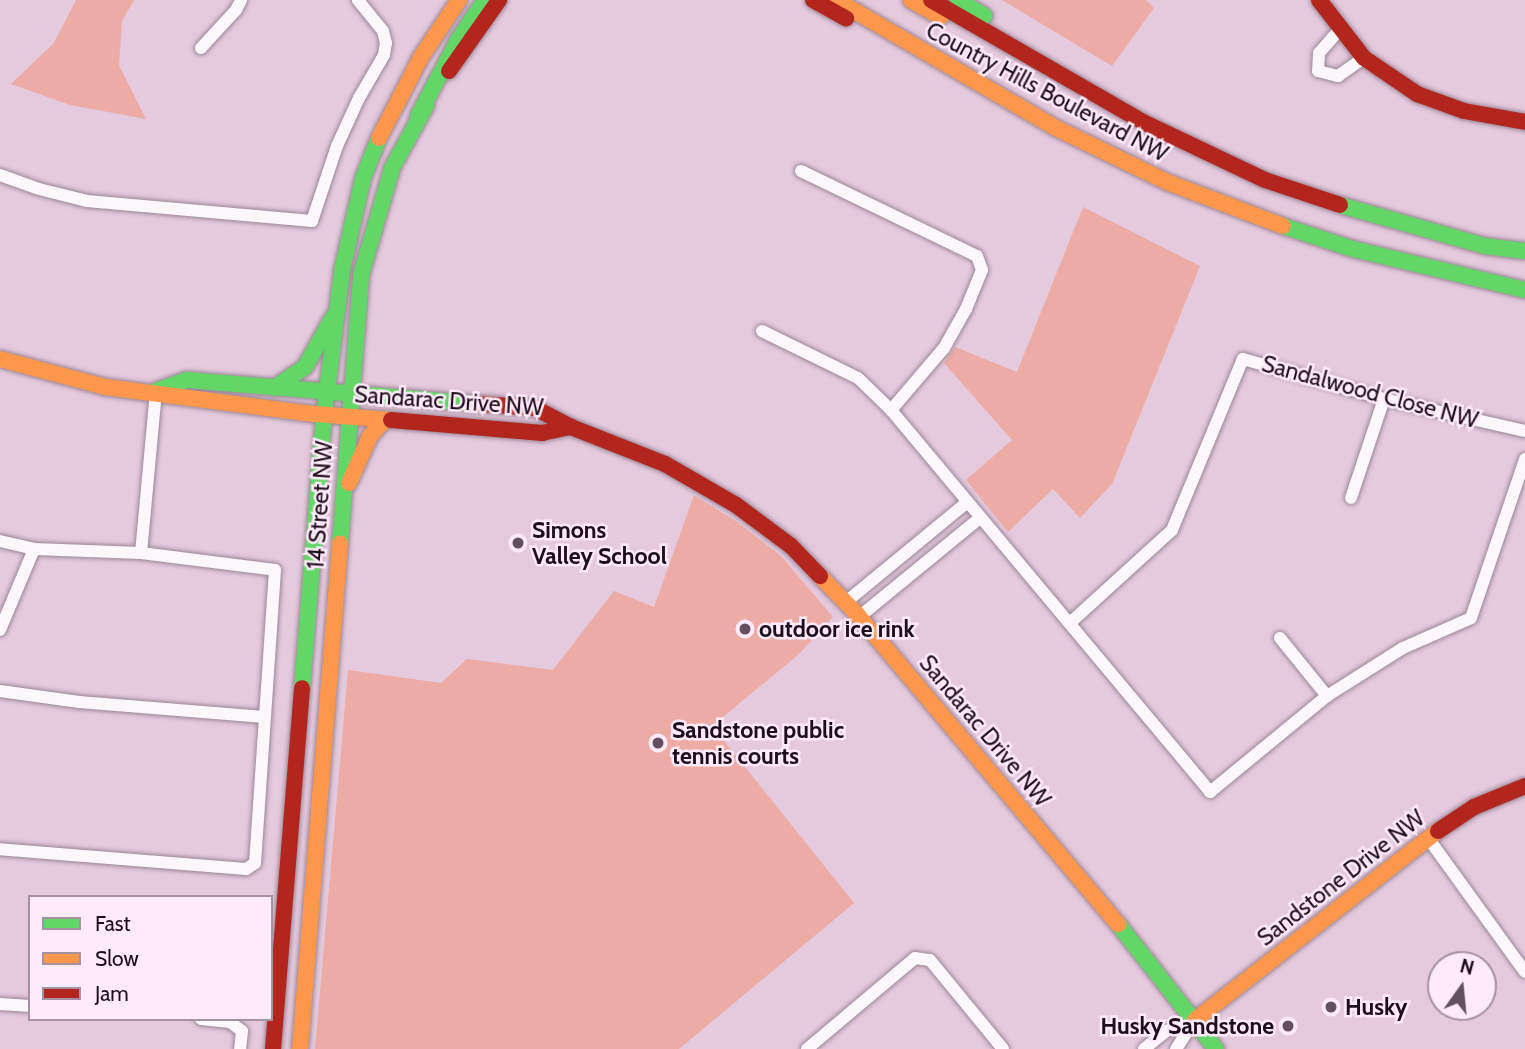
<!DOCTYPE html>
<style>
body{margin:0}
#map{position:relative;width:1525px;height:1049px;overflow:hidden;background:#e5c9dd;font-family:Cabin,sans-serif}
div>[style]{position:absolute}
[style*='--x']{left:calc(var(--x)*1px);top:calc(var(--y)*1px);width:calc(var(--w)*1px);rotate:calc(var(--a)*1deg)}
.green>*{inset:0;background:#edaba5}
.roads{filter:drop-shadow(0 0 2px #9b8796) drop-shadow(0 0 2px #9b8796)}
.street>*{height:12px;margin:-6px;padding:0 6px;transform-origin:6px;border-radius:6px;background:#fbf7fa}
.fast>*{height:16px;margin:-8px;padding:0 8px;transform-origin:8px;border-radius:8px;background:#63d668}
.slow>*{height:16px;margin:-8px;padding:0 8px;transform-origin:8px;border-radius:8px;background:#ff974d}
.jam>*{height:16px;margin:-8px;padding:0 8px;transform-origin:8px;border-radius:8px;background:#b3261e}
.dots>*{width:19px;height:19px;translate:-50% -50%;box-sizing:border-box;border:4px solid #ffeaf9;border-radius:50%}
span{translate:-50% -50%;white-space:nowrap;text-align:center;line-height:1.15;-webkit-text-stroke:5px #ffeaf9;paint-order:stroke}
.street-label{font-size:23px;color:#1e0d1a}
.poi-label{font-size:23px;color:#1e0d1a;font-weight:700}
.left{translate:0 -50%;text-align:left}
.right{translate:-100% -50%;text-align:right}
.legend{position:absolute;left:28px;top:895px;width:245px;height:126px;box-sizing:border-box;background:#ffeaf9;border:2px solid #a592a0;margin:0;padding:9px 12px;list-style:none;font-size:21px;color:#1e0d1a}
.legend li{display:flex;align-items:center;gap:14px;height:35px}
.legend b{width:35px;border:2px solid #a592a0}
.north{position:absolute;left:1427px;top:951px;width:70px;height:70px;box-sizing:border-box;background:#ffeaf9;border:2px solid #a592a0;border-radius:50%;rotate:15deg;font-size:19px;font-weight:700;line-height:28px;text-align:center;color:#1e0d1a}
.north::after{content:'';display:block;margin:auto;width:24px;height:32px;background:#644f5e;clip-path:polygon(50% 0,100% 100%,50% 72%,0 100%)}
</style>
<div id="map">
<div class="green">
<i style="clip-path:polygon(76px 0,134px 0,122px 21px,119px 65px,146px 119px,70px 105px,11px 84px,54px 43px)"></i>
<i style="clip-path:polygon(1002px 0,1146px 0,1154px 8px,1112px 66px)"></i>
<i style="clip-path:polygon(1083px 207px,1200px 266px,1112px 484px,1080px 518px,1053px 489px,1008px 532px,966px 480px,1012px 440px,944px 363px,955px 347px,1017px 372px)"></i>
<i style="clip-path:polygon(694px 495px,737px 522px,781px 556px,833px 617px,798px 655px,712px 726px,854px 903px,679px 1049px,315px 1049px,348px 670px,441px 683px,467px 659px,553px 670px,614px 591px,654px 607px)"></i>
</div>
<div class="roads">
<div class="street">
<i style="--x:1340;--y:29;--w:32;--a:131"></i>
<i style="--x:1319;--y:53;--w:18;--a:93"></i>
<i style="--x:1318;--y:71;--w:21;--a:14"></i>
<i style="--x:1338;--y:76;--w:32;--a:-35"></i>
<i style="--x:201;--y:48;--w:52;--a:-47.4"></i>
<i style="--x:236;--y:10;--w:11;--a:-63"></i>
<i style="--x:801;--y:171;--w:195;--a:25.8"></i>
<i style="--x:977;--y:256;--w:15;--a:70"></i>
<i style="--x:982;--y:270;--w:42;--a:112.3"></i>
<i style="--x:966;--y:309;--w:45;--a:119.4"></i>
<i style="--x:944;--y:348;--w:82;--a:130.5"></i>
<i style="--x:0;--y:175;--w:41;--a:19.7"></i>
<i style="--x:39;--y:189;--w:49;--a:14"></i>
<i style="--x:87;--y:201;--w:226;--a:5.1"></i>
<i style="--x:312;--y:221;--w:79;--a:-71.6"></i>
<i style="--x:337;--y:146;--w:53;--a:-65.4"></i>
<i style="--x:359;--y:98;--w:50;--a:-59.8"></i>
<i style="--x:384;--y:55;--w:12;--a:-81"></i>
<i style="--x:386;--y:43;--w:12;--a:-104"></i>
<i style="--x:383;--y:31;--w:40;--a:-129"></i>
<i style="--x:762;--y:331;--w:107;--a:26.1"></i>
<i style="--x:858;--y:378;--w:46;--a:44.1"></i>
<i style="--x:891;--y:410;--w:498;--a:50.1"></i>
<i style="--x:1210;--y:792;--w:151;--a:-39.4"></i>
<i style="--x:1327;--y:696;--w:90;--a:-32.3"></i>
<i style="--x:1403;--y:648;--w:74;--a:-23.8"></i>
<i style="--x:1471;--y:618;--w:168;--a:-71.2"></i>
<i style="--x:1351;--y:498;--w:104;--a:-71.6"></i>
<i style="--x:0;--y:541;--w:35;--a:13"></i>
<i style="--x:34;--y:549;--w:107;--a:2.1"></i>
<i style="--x:141;--y:553;--w:135;--a:7.2"></i>
<i style="--x:275;--y:570;--w:294;--a:93.9"></i>
<i style="--x:255;--y:863;--w:11;--a:146"></i>
<i style="--x:246;--y:869;--w:247;--a:-175.4"></i>
<i style="--x:141;--y:553;--w:163;--a:-84.7"></i>
<i style="--x:846;--y:602;--w:156;--a:-39.5"></i>
<i style="--x:859;--y:617;--w:156;--a:-39.3"></i>
<i style="--x:1071;--y:622;--w:137;--a:-42.3"></i>
<i style="--x:1172;--y:530;--w:185;--a:-67.5"></i>
<i style="--x:1243;--y:359;--w:147;--a:15.8"></i>
<i style="--x:1384;--y:399;--w:145;--a:12.8"></i>
<i style="--x:0;--y:630;--w:88;--a:-67.2"></i>
<i style="--x:1280;--y:638;--w:75;--a:51"></i>
<i style="--x:0;--y:691;--w:80;--a:7.9"></i>
<i style="--x:79;--y:702;--w:186;--a:4.6"></i>
<i style="--x:1428;--y:838;--w:165;--a:54.1"></i>
<i style="--x:0;--y:1004;--w:30;--a:4"></i>
<i style="--x:201;--y:1019;--w:29;--a:6"></i>
<i style="--x:230;--y:1022;--w:15;--a:37"></i>
<i style="--x:242;--y:1031;--w:18;--a:96"></i>
<i style="--x:807;--y:1049;--w:141;--a:-40.1"></i>
<i style="--x:915;--y:958;--w:15;--a:8"></i>
<i style="--x:930;--y:960;--w:115;--a:50.6"></i>
<i style="--x:1144;--y:1049;--w:28;--a:-39"></i>
<i style="--x:1166;--y:1031;--w:31;--a:-21"></i>
<i style="--x:1176;--y:1049;--w:35;--a:-57"></i>
</div>
<div class="fast">
<i style="--x:958;--y:0;--w:31;--a:31"></i>
<i style="--x:418;--y:116;--w:86;--a:-62.2"></i>
<i style="--x:458;--y:40;--w:48;--a:-56"></i>
<i style="--x:1340;--y:205;--w:151;--a:15.8"></i>
<i style="--x:1485;--y:246;--w:40;--a:7.1"></i>
<i style="--x:1283;--y:226;--w:74;--a:18.2"></i>
<i style="--x:1353;--y:249;--w:177;--a:13.4"></i>
<i style="--x:274;--y:388;--w:37;--a:-34"></i>
<i style="--x:305;--y:367;--w:57;--a:-60.8"></i>
<i style="--x:156;--y:391;--w:33;--a:-20"></i>
<i style="--x:187;--y:380;--w:295;--a:4.7"></i>
<i style="--x:340;--y:544;--w:270;--a:-85.5"></i>
<i style="--x:361;--y:275;--w:111;--a:-73.8"></i>
<i style="--x:392;--y:168;--w:71;--a:-61.3"></i>
<i style="--x:302;--y:688;--w:274;--a:-85.4"></i>
<i style="--x:324;--y:415;--w:146;--a:-82.9"></i>
<i style="--x:342;--y:270;--w:94;--a:-77.1"></i>
<i style="--x:363;--y:178;--w:43;--a:-68.2"></i>
<i style="--x:1118;--y:924;--w:159;--a:51.9"></i>
</div>
<div class="slow">
<i style="--x:836;--y:0;--w:255;--a:30.2"></i>
<i style="--x:1056;--y:128;--w:123;--a:25.9"></i>
<i style="--x:1167;--y:182;--w:124;--a:20.8"></i>
<i style="--x:911;--y:0;--w:34;--a:30"></i>
<i style="--x:379;--y:138;--w:91;--a:-62.6"></i>
<i style="--x:421;--y:57;--w:69;--a:-56.3"></i>
<i style="--x:0;--y:359;--w:109;--a:14.9"></i>
<i style="--x:105;--y:387;--w:201;--a:7.4"></i>
<i style="--x:304;--y:413;--w:87;--a:4.6"></i>
<i style="--x:349;--y:483;--w:51;--a:-65.9"></i>
<i style="--x:370;--y:436;--w:22;--a:-47"></i>
<i style="--x:820;--y:576;--w:52;--a:45.8"></i>
<i style="--x:856;--y:613;--w:407;--a:49.9"></i>
<i style="--x:1195;--y:1020;--w:308;--a:-37.9"></i>
<i style="--x:300;--y:1049;--w:507;--a:-85.47"></i>
</div>
<div class="jam">
<i style="--x:813;--y:0;--w:38;--a:29"></i>
<i style="--x:931;--y:0;--w:245;--a:29.9"></i>
<i style="--x:1143;--y:122;--w:135;--a:25.4"></i>
<i style="--x:1265;--y:180;--w:79;--a:18.4"></i>
<i style="--x:1319;--y:0;--w:73;--a:52.2"></i>
<i style="--x:1364;--y:58;--w:64;--a:34.2"></i>
<i style="--x:1417;--y:94;--w:50;--a:19.9"></i>
<i style="--x:1464;--y:111;--w:62;--a:10.2"></i>
<i style="--x:449;--y:71;--w:87;--a:-54.8"></i>
<i style="--x:481;--y:404;--w:54;--a:4.2"></i>
<i style="--x:535;--y:408;--w:41;--a:27.8"></i>
<i style="--x:571;--y:427;--w:101;--a:21.5"></i>
<i style="--x:665;--y:464;--w:82;--a:30"></i>
<i style="--x:736;--y:505;--w:69;--a:36.7"></i>
<i style="--x:791;--y:546;--w:42;--a:46"></i>
<i style="--x:391;--y:420;--w:152;--a:4.9"></i>
<i style="--x:542;--y:433;--w:30;--a:-12"></i>
<i style="--x:1438;--y:831;--w:43;--a:-33.7"></i>
<i style="--x:1474;--y:807;--w:55;--a:-22.4"></i>
<i style="--x:273;--y:1049;--w:362;--a:-85.4"></i>
</div>
</div>
<div class="dots">
<i style="left:518px;top:543px;background:#644f5e"></i>
<i style="left:745px;top:629px;background:#644f5e"></i>
<i style="left:658px;top:743px;background:#644f5e"></i>
<i style="left:1331px;top:1007px;background:#644f5e"></i>
<i style="left:1288px;top:1026px;background:#644f5e"></i>
</div>
<div class="street-label">
<span style="left:1047px;top:92px;rotate:28deg">Country Hills Boulevard NW</span>
<span style="left:1370px;top:392px;rotate:15deg">Sandalwood Close NW</span>
<span style="left:449px;top:401px;rotate:4deg">Sandarac Drive NW</span>
<span style="left:320px;top:505px;rotate:-86deg">14 Street NW</span>
<span style="left:985px;top:731px;rotate:50deg">Sandarac Drive NW</span>
<span style="left:1341px;top:878px;rotate:-38deg">Sandstone Drive NW</span>
</div>
<div class="poi-label">
<span class="left" style="left:532px;top:543px">Simons<br>Valley School</span>
<span class="left" style="left:759px;top:629px">outdoor ice rink</span>
<span class="left" style="left:672px;top:743px">Sandstone public<br>tennis courts</span>
<span class="left" style="left:1345px;top:1007px">Husky</span>
<span class="right" style="left:1274px;top:1026px">Husky Sandstone</span>
</div>
<ul class="legend">
<li><b style="height:9px;background:#63d668"></b>Fast</li>
<li><b style="height:9px;background:#ff974d"></b>Slow</li>
<li><b style="height:9px;background:#b3261e"></b>Jam</li>
</ul>
<div class="north">N</div>
</div>
